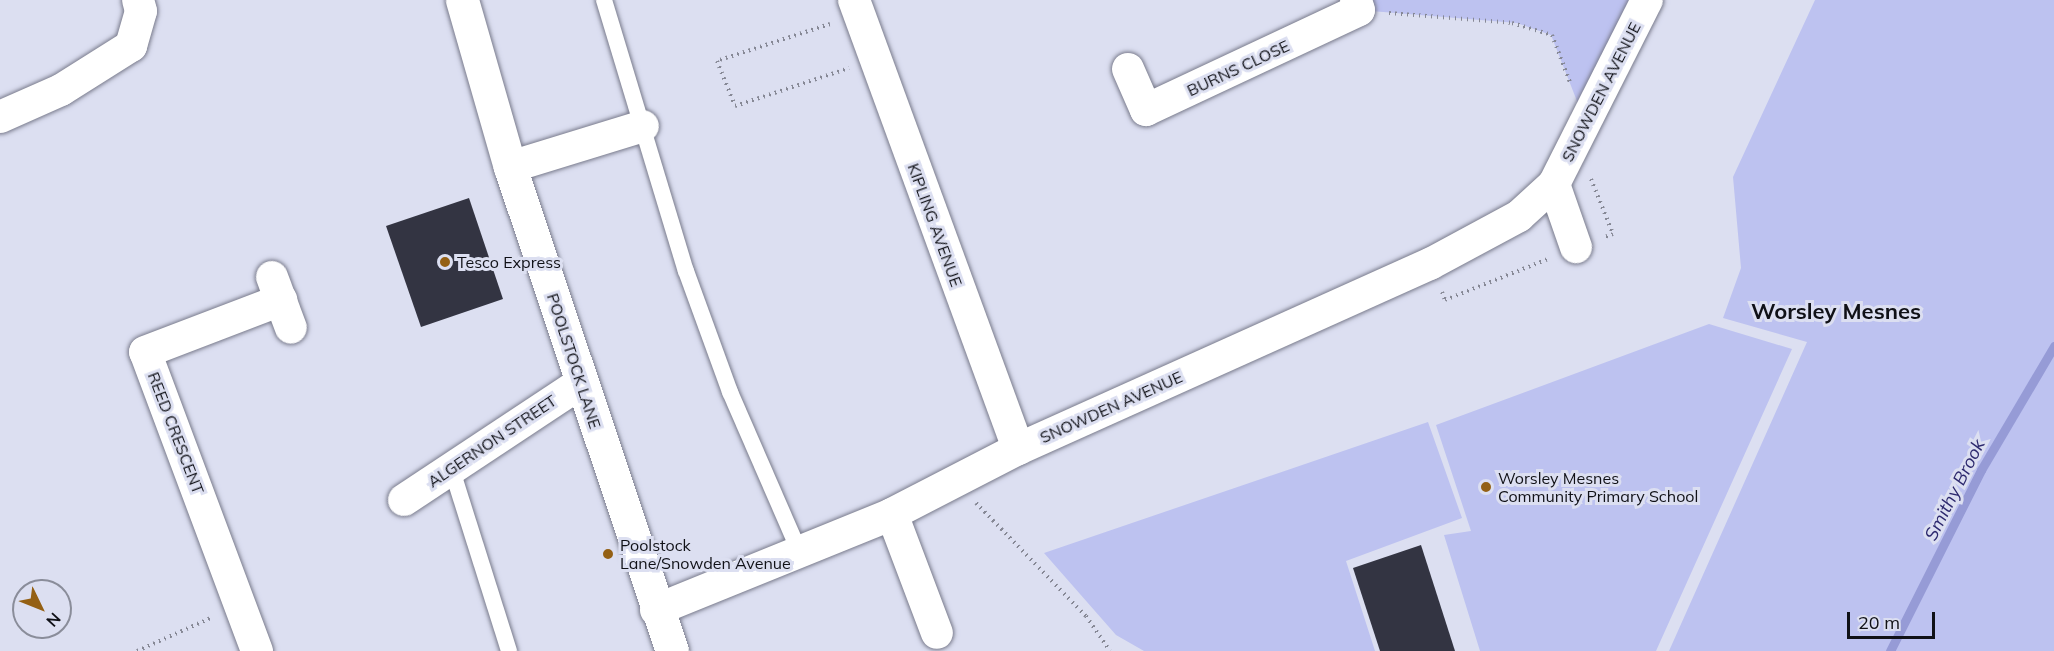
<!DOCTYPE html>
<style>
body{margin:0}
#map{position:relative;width:2054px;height:651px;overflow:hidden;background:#dcdff1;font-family:Mulish,sans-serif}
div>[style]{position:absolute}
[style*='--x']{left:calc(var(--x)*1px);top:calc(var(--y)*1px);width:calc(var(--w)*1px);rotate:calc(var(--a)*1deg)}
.green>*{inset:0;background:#bdc2f0}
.stream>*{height:9px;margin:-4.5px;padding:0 4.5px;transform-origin:4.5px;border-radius:4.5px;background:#969bd6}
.building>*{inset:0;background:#333442}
.path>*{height:4px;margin-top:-2px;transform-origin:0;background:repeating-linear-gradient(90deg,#868895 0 1.5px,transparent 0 6px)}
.roads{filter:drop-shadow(0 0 2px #797b8c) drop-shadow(0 0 2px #797b8c)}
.lane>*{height:16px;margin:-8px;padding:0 8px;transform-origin:8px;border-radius:8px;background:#fff}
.street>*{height:32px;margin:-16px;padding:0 16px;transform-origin:16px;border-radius:16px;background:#fff}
.secondary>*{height:33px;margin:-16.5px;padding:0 16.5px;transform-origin:16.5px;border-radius:16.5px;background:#fff}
.dots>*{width:16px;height:16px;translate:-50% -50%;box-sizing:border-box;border:3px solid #dcdff1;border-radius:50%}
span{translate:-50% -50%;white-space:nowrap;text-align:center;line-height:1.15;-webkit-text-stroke:6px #dcdff1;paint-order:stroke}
.street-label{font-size:16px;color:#101117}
.poi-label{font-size:16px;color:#101117}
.left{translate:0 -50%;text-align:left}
.water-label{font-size:18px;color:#2d296e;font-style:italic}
.district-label{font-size:22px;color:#101117;font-weight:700}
.north{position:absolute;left:12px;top:579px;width:60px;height:60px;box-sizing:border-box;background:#dcdff1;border:2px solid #8a8d9a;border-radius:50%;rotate:133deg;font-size:16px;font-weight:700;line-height:24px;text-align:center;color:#101117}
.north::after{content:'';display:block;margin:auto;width:21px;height:27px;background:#946014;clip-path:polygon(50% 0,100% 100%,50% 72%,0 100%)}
.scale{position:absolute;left:1847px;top:612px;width:88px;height:27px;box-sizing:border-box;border:3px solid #101117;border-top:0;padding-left:8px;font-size:18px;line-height:21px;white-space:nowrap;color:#101117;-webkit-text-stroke:4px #dcdff1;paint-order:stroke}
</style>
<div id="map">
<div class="green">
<i style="clip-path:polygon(1356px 0,1646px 0,1586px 124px,1551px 35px,1517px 23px,1359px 10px)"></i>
<i style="clip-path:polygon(1815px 0,2054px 0,2054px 651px,1669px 651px,1807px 342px,1723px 318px,1741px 268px,1733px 177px)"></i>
<i style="clip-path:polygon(1709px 324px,1792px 349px,1656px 651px,1480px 651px,1444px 535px,1471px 531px,1436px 425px)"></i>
<i style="clip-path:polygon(1428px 422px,1462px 518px,1346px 561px,1375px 651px,1144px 651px,1116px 635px,1044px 553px)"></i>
</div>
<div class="stream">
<i style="--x:1890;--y:651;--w:203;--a:-63.3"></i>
<i style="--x:1981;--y:470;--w:144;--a:-59.5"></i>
</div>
<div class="building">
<i style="clip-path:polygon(469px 198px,503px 299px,421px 327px,386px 226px)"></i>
<i style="clip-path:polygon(1421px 545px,1455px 651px,1380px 651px,1353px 568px)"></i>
</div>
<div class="path">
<i style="--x:1389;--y:13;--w:123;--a:4.6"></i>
<i style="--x:1512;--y:23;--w:42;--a:16.7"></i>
<i style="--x:1552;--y:35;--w:53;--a:69.2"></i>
<i style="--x:830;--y:24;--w:119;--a:161.9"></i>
<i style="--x:717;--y:61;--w:48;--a:68.2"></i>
<i style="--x:735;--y:106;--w:120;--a:-18.4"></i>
<i style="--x:1591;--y:179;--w:59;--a:68.2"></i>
<i style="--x:1613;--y:234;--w:9;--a:159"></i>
<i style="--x:1442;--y:292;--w:9;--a:69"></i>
<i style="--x:1445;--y:300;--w:111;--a:-21.7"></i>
<i style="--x:976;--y:503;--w:158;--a:45.8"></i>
<i style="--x:1086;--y:616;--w:42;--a:55.6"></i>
<i style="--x:137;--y:651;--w:83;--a:-24.1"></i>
</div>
<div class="roads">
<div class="lane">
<i style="--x:604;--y:0;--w:283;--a:73.2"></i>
<i style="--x:686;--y:271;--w:129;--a:70"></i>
<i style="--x:730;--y:392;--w:178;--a:66.5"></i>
<i style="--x:451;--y:467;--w:193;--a:72.5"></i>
</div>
<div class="street">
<i style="--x:854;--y:0;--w:478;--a:69.9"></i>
<i style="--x:1128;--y:69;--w:45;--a:66.3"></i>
<i style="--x:1146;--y:110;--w:235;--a:-25.1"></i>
<i style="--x:1359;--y:10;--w:10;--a:-107"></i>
<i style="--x:0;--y:117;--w:67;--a:-23.9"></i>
<i style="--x:61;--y:90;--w:83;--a:-32.2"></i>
<i style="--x:131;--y:46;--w:36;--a:-74"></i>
<i style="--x:141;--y:11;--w:11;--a:-105"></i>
<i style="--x:510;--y:167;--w:139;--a:-17.1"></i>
<i style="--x:1554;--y:184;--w:67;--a:70.8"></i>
<i style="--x:272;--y:277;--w:54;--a:69.6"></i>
<i style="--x:404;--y:500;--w:212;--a:-33.5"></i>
<i style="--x:892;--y:514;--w:127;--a:69.3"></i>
<i style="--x:656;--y:610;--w:255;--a:-22.1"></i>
<i style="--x:892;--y:514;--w:142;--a:-27.3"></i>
<i style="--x:1018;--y:449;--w:452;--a:-24.2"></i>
<i style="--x:1430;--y:264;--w:101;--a:-28.3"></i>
<i style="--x:1519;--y:216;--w:47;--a:-42.4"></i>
<i style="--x:1554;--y:184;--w:206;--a:-63.2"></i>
<i style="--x:257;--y:651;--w:319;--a:-110.5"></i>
<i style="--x:145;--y:352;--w:146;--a:-20.9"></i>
</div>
<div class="secondary">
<i style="--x:462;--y:0;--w:174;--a:74"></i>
<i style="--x:510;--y:167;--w:510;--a:71.49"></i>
</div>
</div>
<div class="dots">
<i style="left:445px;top:262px;background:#946014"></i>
<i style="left:1486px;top:487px;background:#946014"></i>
<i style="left:608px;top:554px;background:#946014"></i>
</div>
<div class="street-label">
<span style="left:1238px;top:68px;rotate:-25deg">BURNS CLOSE</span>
<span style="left:1601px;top:92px;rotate:-63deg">SNOWDEN AVENUE</span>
<span style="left:935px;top:225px;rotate:70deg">KIPLING AVENUE</span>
<span style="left:574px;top:361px;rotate:72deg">POOLSTOCK LANE</span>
<span style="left:1111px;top:407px;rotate:-24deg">SNOWDEN AVENUE</span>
<span style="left:176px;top:433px;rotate:69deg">REED CRESCENT</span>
<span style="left:492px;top:441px;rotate:-34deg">ALGERNON STREET</span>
</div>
<div class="poi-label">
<span class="left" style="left:457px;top:262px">Tesco Express</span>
<span class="left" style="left:1498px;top:487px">Worsley Mesnes<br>Community Primary School</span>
<span class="left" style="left:620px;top:554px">Poolstock<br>Lane/Snowden Avenue</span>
</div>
<div class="water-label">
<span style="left:1955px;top:490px;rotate:-63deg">Smithy Brook</span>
</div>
<div class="district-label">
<span style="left:1836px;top:312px">Worsley Mesnes</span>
</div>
<div class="north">N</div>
<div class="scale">20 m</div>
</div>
